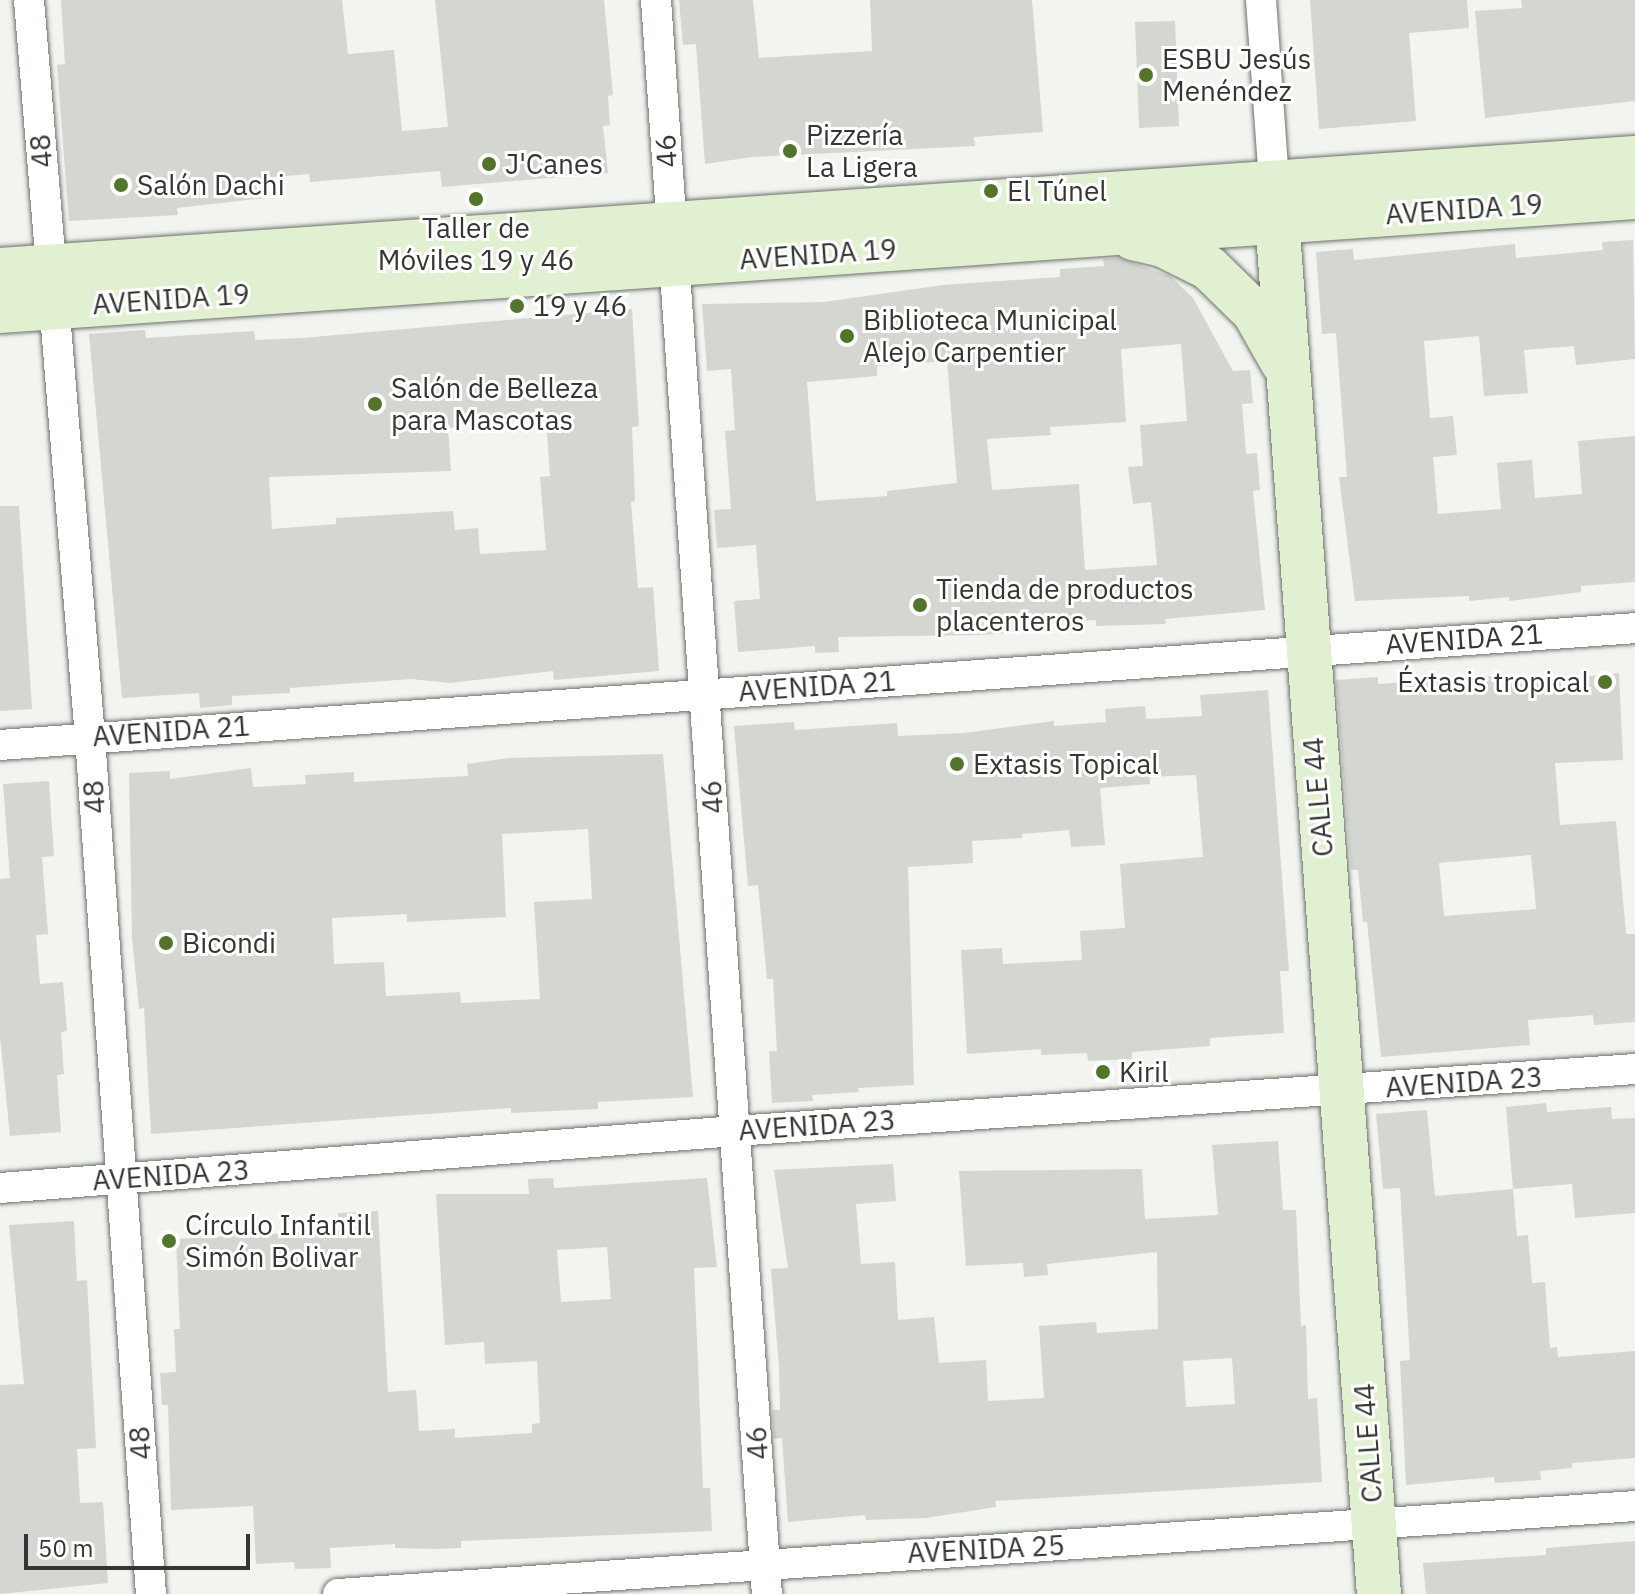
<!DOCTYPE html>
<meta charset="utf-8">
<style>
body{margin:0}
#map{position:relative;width:1635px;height:1594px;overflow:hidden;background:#f1f4ef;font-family:"IBM Plex Sans",sans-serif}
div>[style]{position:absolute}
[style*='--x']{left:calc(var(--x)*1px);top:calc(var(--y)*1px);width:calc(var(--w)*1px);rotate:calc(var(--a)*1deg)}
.building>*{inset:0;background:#d3d6d1}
.roads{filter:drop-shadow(0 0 2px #6e716c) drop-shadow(0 0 2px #6e716c)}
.street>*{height:30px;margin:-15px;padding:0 15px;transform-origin:15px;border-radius:15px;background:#fff}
.secondary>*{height:44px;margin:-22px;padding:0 22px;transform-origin:22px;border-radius:22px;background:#e1f0d0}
.dots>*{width:22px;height:22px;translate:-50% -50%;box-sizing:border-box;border:4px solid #fff;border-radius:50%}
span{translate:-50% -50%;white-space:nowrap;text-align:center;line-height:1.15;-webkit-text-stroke:6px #fff;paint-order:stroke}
.poi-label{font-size:28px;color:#353634}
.left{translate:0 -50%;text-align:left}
.right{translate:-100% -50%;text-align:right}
.street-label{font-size:28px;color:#353634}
.scale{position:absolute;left:24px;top:1534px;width:226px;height:36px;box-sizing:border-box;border:4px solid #353634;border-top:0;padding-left:10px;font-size:24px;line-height:28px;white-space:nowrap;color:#353634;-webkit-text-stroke:6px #fff;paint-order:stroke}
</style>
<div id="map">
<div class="building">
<i style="clip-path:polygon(61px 0,342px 0,348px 54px,394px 50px,402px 131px,448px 127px,435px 0,604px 0,613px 95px,608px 96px,610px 125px,603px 126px,608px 173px,442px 187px,440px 171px,310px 182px,309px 174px,262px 178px,265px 198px,177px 208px,178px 215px,69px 221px,57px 65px,65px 64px)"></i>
<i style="clip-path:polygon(679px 0,753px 0,759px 58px,872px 51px,870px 0,1032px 0,1043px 132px,974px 137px,975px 146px,752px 157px,705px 164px,696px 44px,683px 45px)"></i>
<i style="clip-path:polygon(1310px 0,1467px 0,1469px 28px,1409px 33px,1416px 121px,1319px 129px)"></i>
<i style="clip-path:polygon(1521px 0,1635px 0,1635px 101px,1485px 118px,1475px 11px,1522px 8px)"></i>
<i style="clip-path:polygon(1175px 21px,1179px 126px,1139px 128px,1135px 22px)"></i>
<i style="clip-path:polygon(1633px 240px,1635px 359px,1576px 365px,1574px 346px,1524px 350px,1528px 393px,1484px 396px,1479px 336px,1424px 341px,1430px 418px,1453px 416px,1457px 455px,1433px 457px,1438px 514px,1501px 509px,1497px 463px,1532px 460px,1535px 498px,1582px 494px,1578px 441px,1635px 436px,1635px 582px,1581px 586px,1581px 592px,1509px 601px,1509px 597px,1469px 601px,1469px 596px,1355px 601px,1339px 477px,1347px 477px,1336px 333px,1322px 334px,1316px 252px,1353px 249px,1354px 260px,1515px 244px,1516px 258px,1603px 250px,1602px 242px)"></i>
<i style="clip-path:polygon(evenodd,1119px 258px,1170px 276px,1193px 298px,1233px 371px,1250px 370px,1253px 403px,1242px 404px,1246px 454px,1257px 453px,1260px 490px,1253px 491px,1265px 610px,1165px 619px,1166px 624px,1096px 626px,1096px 620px,1044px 623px,1045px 631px,980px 635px,838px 637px,839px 652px,815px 653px,815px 646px,738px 652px,734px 601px,760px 599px,756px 545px,717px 548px,714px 510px,731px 509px,725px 431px,735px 430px,731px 369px,707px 371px,702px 304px,824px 302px,943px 285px,1060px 277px,1060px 269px,1104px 266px,1103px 259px,1119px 258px,1181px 344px,1187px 421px,1140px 425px,1143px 466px,1128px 467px,1133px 504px,1151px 502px,1157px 565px,1085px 570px,1079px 484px,992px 490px,987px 439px,1051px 435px,1050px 427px,1126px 422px,1121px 349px,1181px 344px,1119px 258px,947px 361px,957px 483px,887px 491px,887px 496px,816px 501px,807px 382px,877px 376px,877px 366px,947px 361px)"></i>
<i style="clip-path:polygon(evenodd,632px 309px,639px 426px,632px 427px,635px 501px,631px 502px,638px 588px,653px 587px,659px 671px,554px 680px,553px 671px,450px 683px,411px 679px,290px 688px,290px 693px,232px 696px,232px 705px,200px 708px,199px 693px,122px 698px,89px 334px,145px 330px,146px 338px,254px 331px,255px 340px,302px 338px,632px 309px,546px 418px,550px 476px,540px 477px,546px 550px,480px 554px,478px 528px,455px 530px,453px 511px,336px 518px,336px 524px,272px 529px,269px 477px,451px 471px,448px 428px,546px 418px)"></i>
<i style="clip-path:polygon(0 506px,19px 506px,32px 709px,0 711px)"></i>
<i style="clip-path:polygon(evenodd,1619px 673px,1623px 760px,1555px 763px,1560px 825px,1616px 821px,1626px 934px,1635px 934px,1635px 1022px,1594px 1025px,1593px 1015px,1528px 1020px,1530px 1045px,1381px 1057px,1367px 922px,1363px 922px,1358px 870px,1351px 870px,1336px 680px,1378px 677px,1378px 684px,1497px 676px,1497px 686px,1619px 673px,1531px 855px,1536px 909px,1444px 916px,1439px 863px,1531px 855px)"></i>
<i style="clip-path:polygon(1268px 690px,1289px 971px,1280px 971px,1284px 1033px,1210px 1038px,1210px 1046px,1132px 1052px,1132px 1059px,1088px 1061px,1087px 1053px,1041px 1055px,1041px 1049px,967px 1054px,961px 950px,1002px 948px,1003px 964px,1082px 960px,1080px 931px,1125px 928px,1120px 864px,1203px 857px,1196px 775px,1150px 777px,1150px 784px,1100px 788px,1105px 845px,1071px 847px,1069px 830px,1022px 834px,1022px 838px,972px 841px,973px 863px,908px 867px,914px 1085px,858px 1088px,859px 1092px,812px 1095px,813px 1101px,772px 1103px,769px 1051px,777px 1051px,773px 979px,767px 979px,758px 885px,748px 886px,734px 726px,794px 722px,795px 730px,897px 723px,898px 736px,964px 733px,1054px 721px,1054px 726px,1106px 722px,1105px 709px,1145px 706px,1146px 719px,1202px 716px,1200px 695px)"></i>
<i style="clip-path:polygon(evenodd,663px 754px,693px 1097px,598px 1102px,598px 1109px,511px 1113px,511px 1108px,151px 1134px,144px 1008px,139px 1009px,132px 938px,129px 773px,170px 771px,170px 779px,251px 768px,253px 787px,306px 784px,305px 775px,354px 772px,354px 782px,468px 776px,467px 764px,508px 758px,663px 754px,588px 829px,592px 899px,534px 902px,540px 999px,461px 1003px,460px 992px,386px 996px,384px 962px,334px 964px,332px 918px,407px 914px,407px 922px,506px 917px,502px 834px,588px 829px)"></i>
<i style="clip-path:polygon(49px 781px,54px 856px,42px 857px,48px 934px,36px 935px,40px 984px,63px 982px,67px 1031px,61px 1032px,64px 1074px,57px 1075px,61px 1132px,10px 1136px,0 1036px,0 879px,10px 878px,3px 784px)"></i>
<i style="clip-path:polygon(1546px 1103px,1547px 1112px,1611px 1107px,1612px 1119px,1635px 1118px,1635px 1213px,1575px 1218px,1572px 1184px,1513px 1189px,1506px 1107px)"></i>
<i style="clip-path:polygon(1427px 1110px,1435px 1196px,1513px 1189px,1517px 1236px,1528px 1235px,1532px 1283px,1545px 1282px,1550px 1348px,1557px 1347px,1558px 1357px,1635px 1351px,1635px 1458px,1572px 1463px,1572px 1468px,1540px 1471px,1541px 1480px,1495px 1483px,1494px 1477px,1406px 1485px,1400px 1361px,1410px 1360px,1400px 1188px,1383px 1189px,1376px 1114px)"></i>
<i style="clip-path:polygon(evenodd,1278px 1141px,1283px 1210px,1296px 1210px,1301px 1326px,1306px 1325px,1308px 1399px,1317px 1398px,1322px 1482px,995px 1501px,996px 1507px,926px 1518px,866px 1520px,865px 1515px,788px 1522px,782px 1438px,774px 1439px,772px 1410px,780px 1410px,779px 1367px,771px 1269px,788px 1268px,774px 1170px,893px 1164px,896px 1201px,856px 1204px,861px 1264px,895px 1262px,898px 1320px,934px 1317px,939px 1363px,986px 1360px,988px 1401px,1044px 1398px,1039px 1326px,1096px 1322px,1097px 1333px,1158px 1329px,1157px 1252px,1047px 1264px,1048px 1275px,1024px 1277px,1023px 1263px,966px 1266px,959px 1171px,1142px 1169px,1145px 1219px,1218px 1215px,1212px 1145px,1278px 1141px,1232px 1358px,1235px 1404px,1186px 1407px,1183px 1361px,1232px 1358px)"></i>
<i style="clip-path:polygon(evenodd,553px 1178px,554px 1188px,707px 1178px,717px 1267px,694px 1268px,703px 1488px,710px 1488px,712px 1531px,461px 1541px,461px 1548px,435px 1549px,395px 1548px,395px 1544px,330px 1548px,331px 1568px,295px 1569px,294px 1562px,256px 1564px,253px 1506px,171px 1510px,168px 1405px,162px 1405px,160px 1373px,176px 1372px,174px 1329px,180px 1329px,176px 1239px,339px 1230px,338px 1213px,378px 1211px,388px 1392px,416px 1390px,419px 1431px,455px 1429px,455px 1438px,532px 1433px,532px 1424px,540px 1423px,537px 1361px,485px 1364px,484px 1342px,445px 1345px,436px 1194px,529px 1194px,528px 1179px,553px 1178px,607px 1247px,611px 1299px,561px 1302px,557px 1250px,607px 1247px)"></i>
<i style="clip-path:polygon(74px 1221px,77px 1281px,87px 1280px,96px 1448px,77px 1449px,80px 1503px,103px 1502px,108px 1583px,0 1594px,0 1385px,24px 1384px,9px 1225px)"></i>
<i style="clip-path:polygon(1635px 1541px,1635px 1594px,1426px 1594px,1423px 1563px,1546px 1555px,1546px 1548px)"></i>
</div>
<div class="roads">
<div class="street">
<i style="--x:29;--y:0;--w:740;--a:85.27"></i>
<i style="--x:90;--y:737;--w:859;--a:85.93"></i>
<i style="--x:656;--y:0;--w:1598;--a:86.02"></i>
<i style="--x:1261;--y:0;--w:182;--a:85.9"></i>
<i style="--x:0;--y:745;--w:1639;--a:-4.09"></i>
<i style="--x:0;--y:1188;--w:737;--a:-4.43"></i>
<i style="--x:735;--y:1131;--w:902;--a:-3.94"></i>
<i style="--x:338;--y:1594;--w:1300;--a:-3.88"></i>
</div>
<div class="secondary">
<i style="--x:1275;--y:192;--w:1406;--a:85.76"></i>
<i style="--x:1133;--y:238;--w:31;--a:13"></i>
<i style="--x:1163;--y:245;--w:51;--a:26.6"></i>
<i style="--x:1209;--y:268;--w:63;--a:44.4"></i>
<i style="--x:1254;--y:312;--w:59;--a:60.4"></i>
<i style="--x:0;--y:270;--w:1639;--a:-3.92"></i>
<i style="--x:0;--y:311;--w:1639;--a:-3.99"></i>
</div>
</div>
<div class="dots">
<i style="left:1146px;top:75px;background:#52742b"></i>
<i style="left:790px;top:151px;background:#52742b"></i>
<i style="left:489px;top:164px;background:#52742b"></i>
<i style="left:121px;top:185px;background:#52742b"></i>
<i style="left:991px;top:191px;background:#52742b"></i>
<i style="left:476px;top:199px;background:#52742b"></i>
<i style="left:517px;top:306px;background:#52742b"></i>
<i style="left:847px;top:336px;background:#52742b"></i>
<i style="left:375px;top:404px;background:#52742b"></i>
<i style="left:920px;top:605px;background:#52742b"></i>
<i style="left:1605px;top:682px;background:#52742b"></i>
<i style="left:957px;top:764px;background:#52742b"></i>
<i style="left:166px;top:943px;background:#52742b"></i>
<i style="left:1103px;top:1072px;background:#52742b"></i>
<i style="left:169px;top:1241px;background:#52742b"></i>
</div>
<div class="poi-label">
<span class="left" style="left:1162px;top:75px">ESBU Jesús<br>Menéndez</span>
<span class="left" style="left:806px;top:151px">Pizzería<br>La Ligera</span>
<span class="left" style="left:505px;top:164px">J'Canes</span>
<span class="left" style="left:137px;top:185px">Salón Dachi</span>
<span class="left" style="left:1007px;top:191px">El Túnel</span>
<span style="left:476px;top:244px">Taller de<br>Móviles 19 y 46</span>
<span class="left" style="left:533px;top:306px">19 y 46</span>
<span class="left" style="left:863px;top:336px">Biblioteca Municipal<br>Alejo Carpentier</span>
<span class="left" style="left:391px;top:404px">Salón de Belleza<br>para Mascotas</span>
<span class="left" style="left:936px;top:605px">Tienda de productos<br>placenteros</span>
<span class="right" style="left:1589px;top:682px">Éxtasis tropical</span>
<span class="left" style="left:973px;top:764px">Extasis Topical</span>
<span class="left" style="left:182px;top:943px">Bicondi</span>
<span class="left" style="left:1119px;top:1072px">Kiril</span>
<span class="left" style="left:185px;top:1241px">Círculo Infantil<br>Simón Bolivar</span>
</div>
<div class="street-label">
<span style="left:41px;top:151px;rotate:-95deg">48</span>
<span style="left:666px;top:151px;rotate:-94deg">46</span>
<span style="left:1464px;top:209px;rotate:-4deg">AVENIDA 19</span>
<span style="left:818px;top:254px;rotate:-4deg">AVENIDA 19</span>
<span style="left:171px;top:299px;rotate:-4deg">AVENIDA 19</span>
<span style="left:1464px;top:639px;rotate:-4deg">AVENIDA 21</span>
<span style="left:817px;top:686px;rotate:-4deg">AVENIDA 21</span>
<span style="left:171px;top:731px;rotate:-4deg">AVENIDA 21</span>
<span style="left:94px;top:797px;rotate:-94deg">48</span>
<span style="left:712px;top:797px;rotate:-94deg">46</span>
<span style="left:1318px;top:797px;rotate:-95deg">CALLE 44</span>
<span style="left:1464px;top:1082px;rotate:-4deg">AVENIDA 23</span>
<span style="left:817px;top:1125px;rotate:-4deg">AVENIDA 23</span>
<span style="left:171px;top:1175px;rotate:-4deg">AVENIDA 23</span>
<span style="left:140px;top:1443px;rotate:-94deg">48</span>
<span style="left:757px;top:1443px;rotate:-94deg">46</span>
<span style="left:1368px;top:1443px;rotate:-94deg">CALLE 44</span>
<span style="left:986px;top:1549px;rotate:-3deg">AVENIDA 25</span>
</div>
<div class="scale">50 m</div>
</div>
